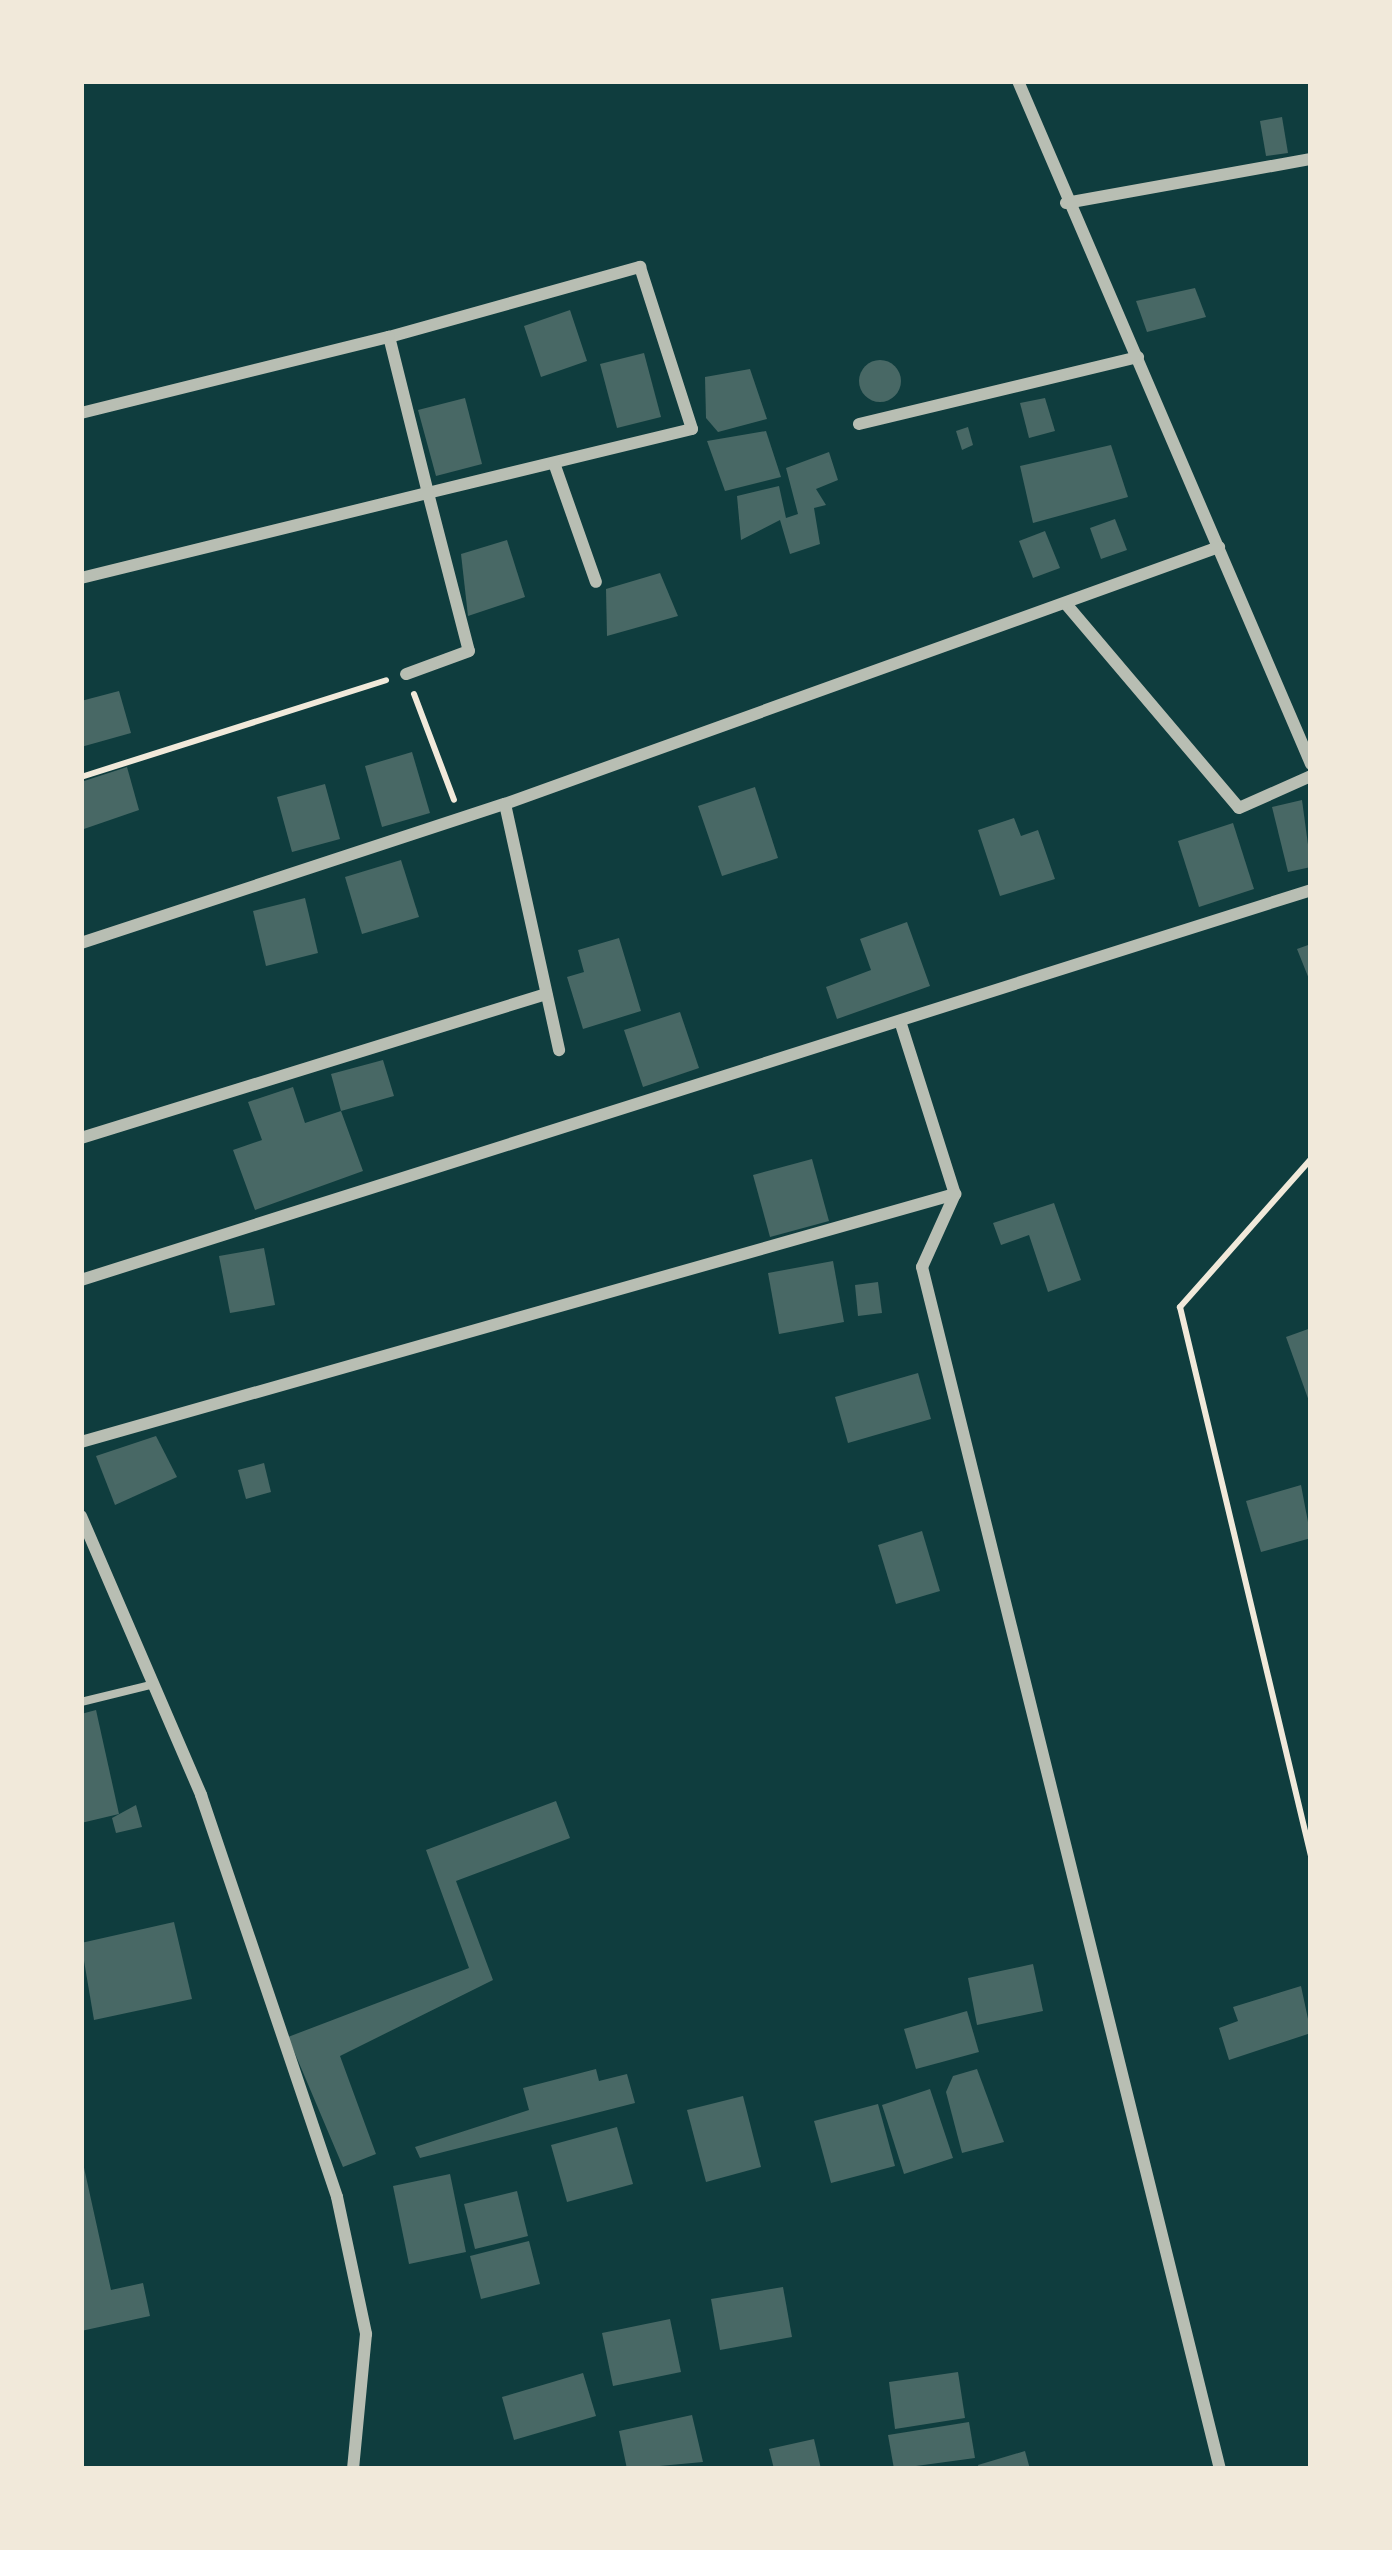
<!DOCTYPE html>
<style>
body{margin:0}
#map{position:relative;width:1392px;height:2550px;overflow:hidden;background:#0f3d3e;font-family:Overpass,sans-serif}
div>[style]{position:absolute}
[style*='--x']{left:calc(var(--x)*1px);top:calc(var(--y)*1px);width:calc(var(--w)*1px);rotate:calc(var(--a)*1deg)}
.building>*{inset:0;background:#486865}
.round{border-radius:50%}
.path>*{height:6px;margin:-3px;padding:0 3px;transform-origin:3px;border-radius:3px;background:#f1e9da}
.service>*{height:8px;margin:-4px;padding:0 4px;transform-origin:4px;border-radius:4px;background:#b8beb3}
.minor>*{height:12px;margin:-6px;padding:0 6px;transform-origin:6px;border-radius:6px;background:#b8beb3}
span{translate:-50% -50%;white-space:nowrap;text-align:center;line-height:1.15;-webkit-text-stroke:10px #f1e9da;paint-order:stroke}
.frame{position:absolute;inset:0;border:84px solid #f1e9da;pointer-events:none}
</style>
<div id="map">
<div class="building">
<i style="clip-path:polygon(1282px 117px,1288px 153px,1266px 156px,1260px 121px)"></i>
<i style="clip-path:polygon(1195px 288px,1206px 317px,1147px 332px,1136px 301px)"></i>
<i style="clip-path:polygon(570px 310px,587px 361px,541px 377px,524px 326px)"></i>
<i style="clip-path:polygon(644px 353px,661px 417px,617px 428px,600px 364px)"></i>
<i class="round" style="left:859px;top:360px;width:42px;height:42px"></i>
<i style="clip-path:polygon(750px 369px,767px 419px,718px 432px,706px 418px,705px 377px)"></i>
<i style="clip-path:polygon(465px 398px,482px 464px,436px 476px,418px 410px)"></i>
<i style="clip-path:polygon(1045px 398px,1055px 431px,1029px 438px,1020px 403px)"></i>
<i style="clip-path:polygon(968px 427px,973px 445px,962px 450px,956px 431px)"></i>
<i style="clip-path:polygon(766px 431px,781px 477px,725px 491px,707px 441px)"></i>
<i style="clip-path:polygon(1111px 445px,1128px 497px,1033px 523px,1020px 466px)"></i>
<i style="clip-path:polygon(829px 452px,838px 480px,816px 489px,826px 505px,814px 508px,820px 544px,790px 554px,780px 520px,741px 540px,737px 496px,779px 486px,786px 518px,798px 514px,786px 468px)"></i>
<i style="clip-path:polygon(1115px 519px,1127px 550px,1101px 559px,1090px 528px)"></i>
<i style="clip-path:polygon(1045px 531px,1060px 568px,1033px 578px,1019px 541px)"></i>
<i style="clip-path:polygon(507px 540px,525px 597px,468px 616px,461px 554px)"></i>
<i style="clip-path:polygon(660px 573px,678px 616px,607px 636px,606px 589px)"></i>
<i style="clip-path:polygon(119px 691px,131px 733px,81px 747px,81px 701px)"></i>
<i style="clip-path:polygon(412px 752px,430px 813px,382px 827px,365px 766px)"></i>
<i style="clip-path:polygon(127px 767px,139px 810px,81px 830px,81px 782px)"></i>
<i style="clip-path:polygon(325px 784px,340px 839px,292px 852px,277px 797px)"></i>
<i style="clip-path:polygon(755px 787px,778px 858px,722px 876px,698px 806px)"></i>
<i style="clip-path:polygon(1302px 800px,1311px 867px,1288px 872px,1272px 807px)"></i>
<i style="clip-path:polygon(1014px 818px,1021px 836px,1038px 830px,1055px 879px,1000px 896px,978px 830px)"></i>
<i style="clip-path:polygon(1233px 823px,1254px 889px,1199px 907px,1178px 841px)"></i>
<i style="clip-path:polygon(401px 860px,419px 917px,362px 934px,345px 877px)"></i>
<i style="clip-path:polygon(305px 898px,318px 953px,266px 966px,253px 911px)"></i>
<i style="clip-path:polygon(907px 922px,930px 986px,837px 1019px,826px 987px,871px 970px,860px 939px)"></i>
<i style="clip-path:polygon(619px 938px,641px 1011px,583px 1029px,567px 977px,584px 972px,578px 950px)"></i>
<i style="clip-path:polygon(1311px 944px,1311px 984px,1297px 949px)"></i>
<i style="clip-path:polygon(680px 1012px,699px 1068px,643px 1087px,624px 1030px)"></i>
<i style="clip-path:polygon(383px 1060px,394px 1096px,341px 1111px,363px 1171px,255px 1210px,233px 1150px,262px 1140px,248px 1102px,293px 1087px,305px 1123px,341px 1111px,331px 1074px)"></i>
<i style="clip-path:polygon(812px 1159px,829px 1221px,770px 1237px,753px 1175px)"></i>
<i style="clip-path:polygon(1054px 1203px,1081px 1280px,1048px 1292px,1029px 1235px,1001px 1245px,993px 1223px)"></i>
<i style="clip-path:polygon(264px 1248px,275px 1305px,230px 1313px,219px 1256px)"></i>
<i style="clip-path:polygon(833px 1261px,844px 1322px,779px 1334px,768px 1273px)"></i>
<i style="clip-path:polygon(878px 1282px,882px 1313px,858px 1316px,855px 1285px)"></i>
<i style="clip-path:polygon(1311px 1328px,1311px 1403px,1310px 1404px,1286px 1337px)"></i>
<i style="clip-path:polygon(918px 1373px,931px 1419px,848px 1443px,835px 1397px)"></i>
<i style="clip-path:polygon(156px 1436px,177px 1477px,115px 1505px,96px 1456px)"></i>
<i style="clip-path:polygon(264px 1463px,271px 1492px,246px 1499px,238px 1470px)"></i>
<i style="clip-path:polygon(1301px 1485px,1311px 1538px,1261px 1552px,1246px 1501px)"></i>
<i style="clip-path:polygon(922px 1531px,940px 1591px,896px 1604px,878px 1545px)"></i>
<i style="clip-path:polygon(96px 1710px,119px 1814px,81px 1823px,81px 1714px)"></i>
<i style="clip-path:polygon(556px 1801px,570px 1838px,456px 1881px,493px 1980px,340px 2056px,376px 2154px,343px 2167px,288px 2037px,469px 1968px,426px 1850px)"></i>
<i style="clip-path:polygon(136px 1805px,142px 1827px,116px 1833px,112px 1818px)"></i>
<i style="clip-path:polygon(174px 1922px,192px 1999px,94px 2020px,81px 1943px)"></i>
<i style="clip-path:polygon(1033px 1964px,1043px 2011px,977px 2025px,968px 1978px)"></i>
<i style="clip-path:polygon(1301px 1986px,1311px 2033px,1229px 2060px,1219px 2028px,1238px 2021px,1233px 2007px)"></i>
<i style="clip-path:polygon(967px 2011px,979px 2052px,916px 2069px,904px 2029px)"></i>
<i style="clip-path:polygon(596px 2069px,599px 2081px,627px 2074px,635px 2103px,420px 2158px,415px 2147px,529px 2110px,523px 2088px)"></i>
<i style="clip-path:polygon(977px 2069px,1004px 2142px,962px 2153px,946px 2092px,953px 2076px)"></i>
<i style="clip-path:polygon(930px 2089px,953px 2158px,904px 2174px,882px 2105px)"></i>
<i style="clip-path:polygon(743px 2096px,761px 2167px,706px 2182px,687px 2110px)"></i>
<i style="clip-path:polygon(878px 2104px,895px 2166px,831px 2183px,814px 2121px)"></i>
<i style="clip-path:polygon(617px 2127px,633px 2184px,567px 2202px,551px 2145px)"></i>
<i style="clip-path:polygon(81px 2154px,111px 2290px,143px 2283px,150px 2316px,81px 2331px)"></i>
<i style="clip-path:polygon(450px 2174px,466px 2252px,409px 2264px,393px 2186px)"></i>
<i style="clip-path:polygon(517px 2191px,528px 2236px,475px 2249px,464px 2204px)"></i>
<i style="clip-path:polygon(529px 2241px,540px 2284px,481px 2299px,470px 2256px)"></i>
<i style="clip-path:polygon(783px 2287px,792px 2337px,720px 2350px,711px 2299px)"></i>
<i style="clip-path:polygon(670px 2319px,681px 2372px,613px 2386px,602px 2333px)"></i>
<i style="clip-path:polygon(958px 2372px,965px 2418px,895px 2429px,889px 2382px)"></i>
<i style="clip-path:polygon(583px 2373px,596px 2416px,514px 2440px,502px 2397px)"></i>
<i style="clip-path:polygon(692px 2415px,703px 2462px,627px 2469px,619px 2431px)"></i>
<i style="clip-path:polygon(969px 2422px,975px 2458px,894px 2469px,888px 2435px)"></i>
<i style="clip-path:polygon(814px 2439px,821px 2469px,774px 2469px,769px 2449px)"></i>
<i style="clip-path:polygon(1025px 2451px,1030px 2469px,979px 2469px,978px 2465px)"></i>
</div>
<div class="path">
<i style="--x:414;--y:694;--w:113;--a:69.3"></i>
<i style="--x:81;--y:777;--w:320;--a:-17.6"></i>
<i style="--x:1311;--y:1159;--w:198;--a:131.5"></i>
<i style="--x:1180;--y:1307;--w:564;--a:76.58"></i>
</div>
<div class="service">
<i style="--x:81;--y:1702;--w:71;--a:-13.8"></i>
</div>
<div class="minor">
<i style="--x:1018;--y:81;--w:743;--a:66.78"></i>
<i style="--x:1066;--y:203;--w:249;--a:-10.2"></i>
<i style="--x:640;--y:267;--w:170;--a:72.2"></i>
<i style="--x:692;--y:429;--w:272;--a:166.4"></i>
<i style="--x:428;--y:493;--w:161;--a:-104"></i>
<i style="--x:389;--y:337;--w:261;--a:-15.6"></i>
<i style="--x:81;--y:413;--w:317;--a:-13.9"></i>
<i style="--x:859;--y:424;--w:287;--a:-13.5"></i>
<i style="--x:554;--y:463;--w:126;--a:70.6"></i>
<i style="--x:81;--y:578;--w:357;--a:-13.8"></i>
<i style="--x:428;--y:493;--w:163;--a:75.5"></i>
<i style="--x:469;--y:651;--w:67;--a:159.9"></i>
<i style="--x:1066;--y:604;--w:267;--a:49.7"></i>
<i style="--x:1239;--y:808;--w:79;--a:-24"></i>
<i style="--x:505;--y:804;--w:759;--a:-19.8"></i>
<i style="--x:81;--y:943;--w:446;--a:-18.2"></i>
<i style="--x:505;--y:804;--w:252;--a:77.6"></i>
<i style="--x:900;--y:1021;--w:182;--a:72.4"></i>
<i style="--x:81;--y:1138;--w:487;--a:-17.2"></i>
<i style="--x:81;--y:1280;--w:1290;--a:-17.59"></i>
<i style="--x:81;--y:1442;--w:909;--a:-15.84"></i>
<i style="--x:955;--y:1194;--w:80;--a:114.3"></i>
<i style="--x:922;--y:1267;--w:1238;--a:76.08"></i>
<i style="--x:81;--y:1516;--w:304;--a:66.7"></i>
<i style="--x:201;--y:1795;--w:424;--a:71.3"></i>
<i style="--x:337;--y:2197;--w:140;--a:78"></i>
<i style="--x:366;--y:2334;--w:136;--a:95.5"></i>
</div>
<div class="frame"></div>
</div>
